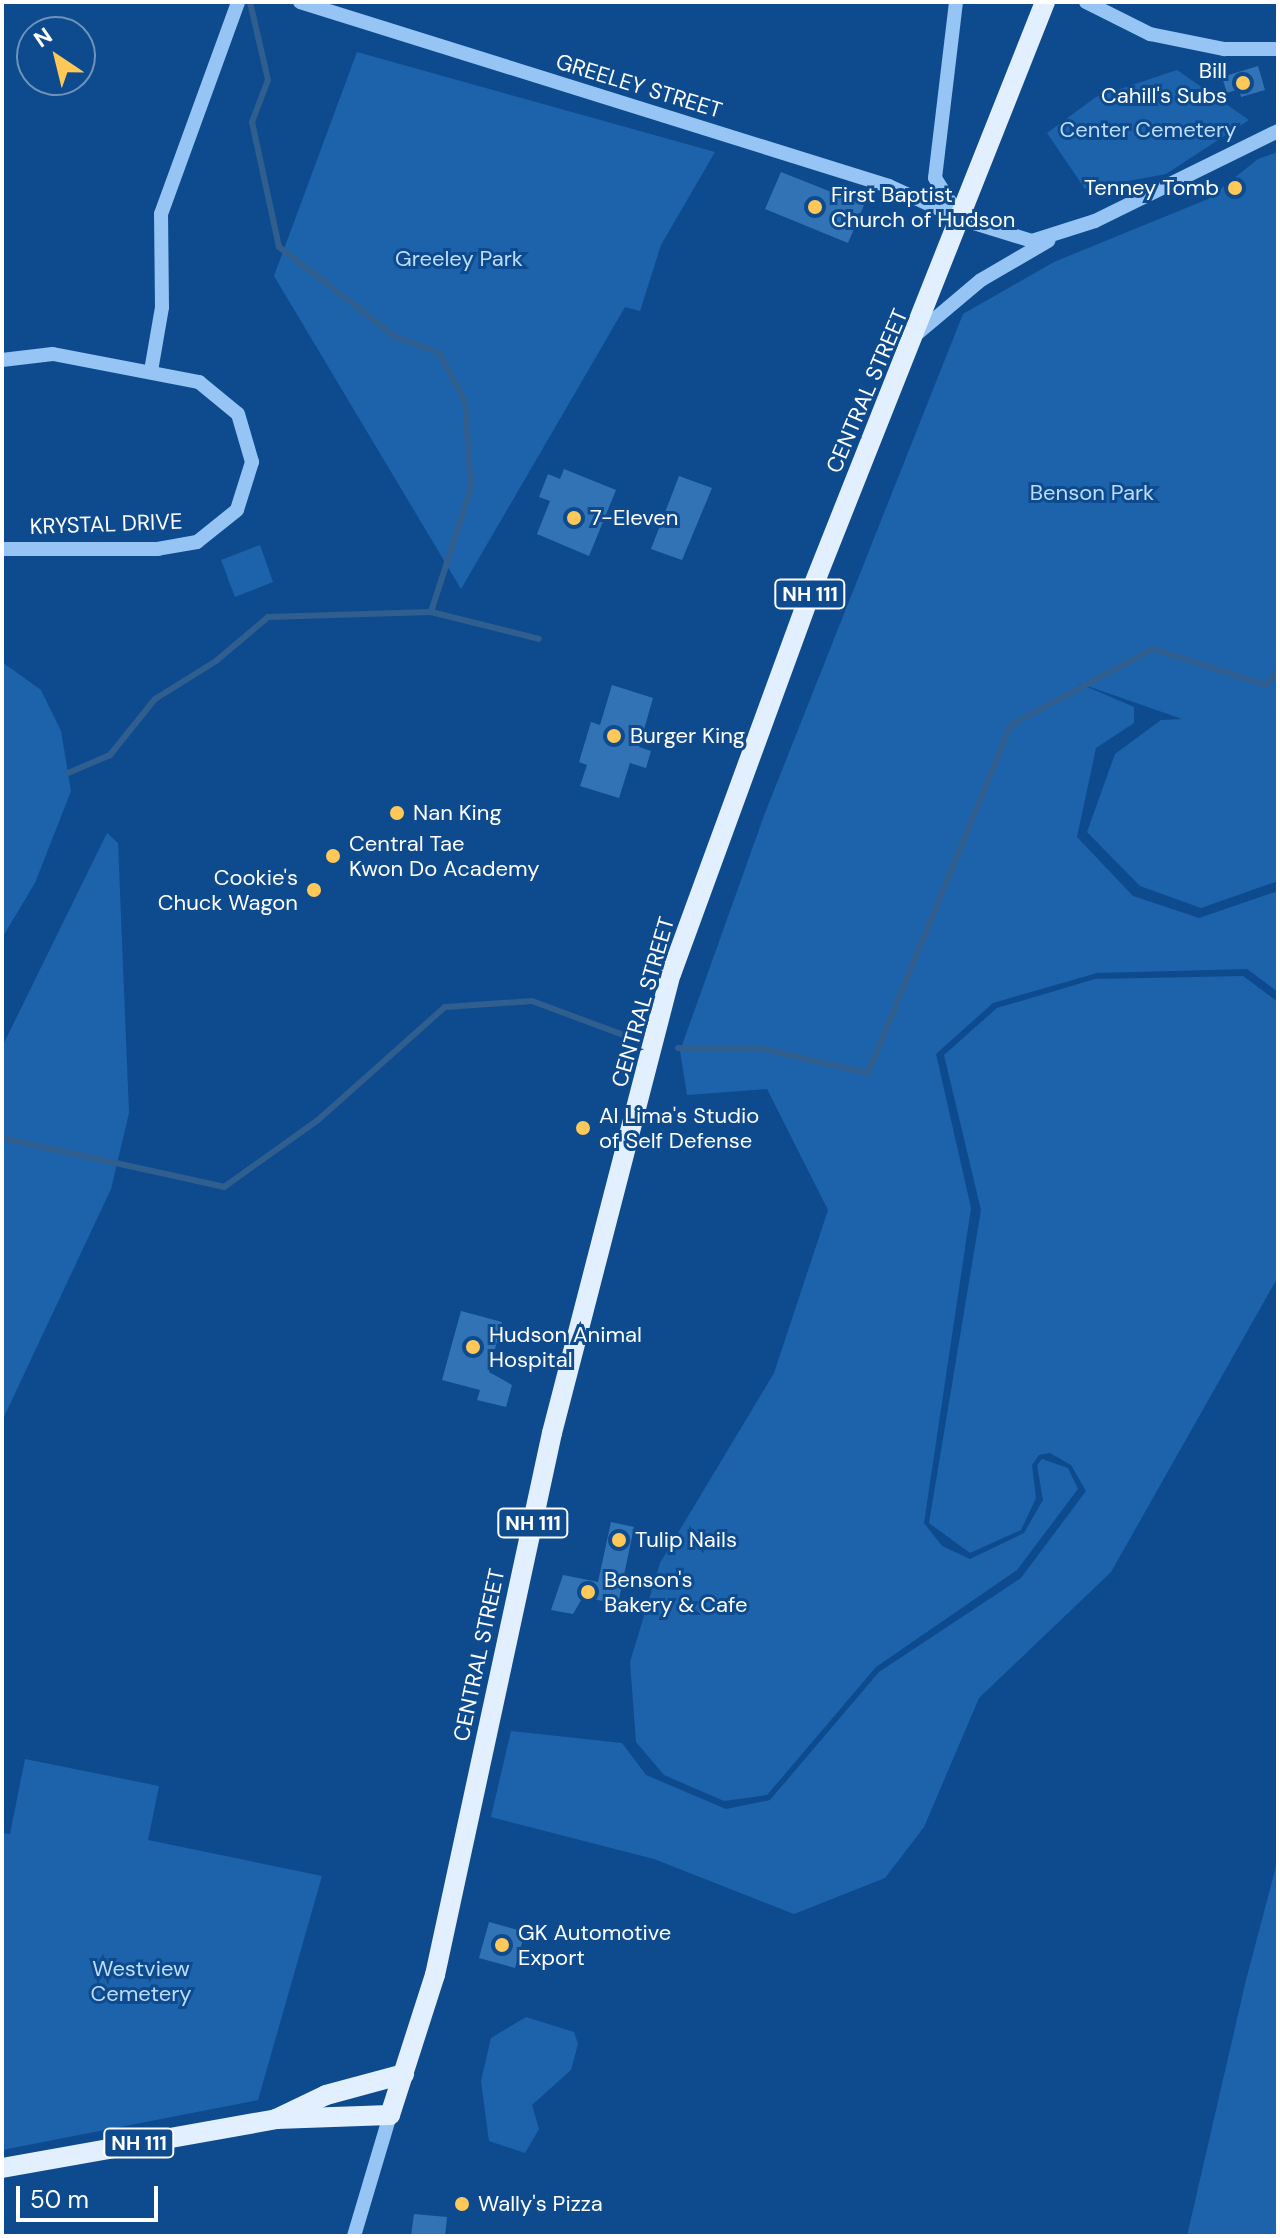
<!DOCTYPE html>
<style>
body{margin:0}
#map{position:relative;width:1280px;height:2238px;overflow:hidden;background:#0e4b8e;font-family:"DM Sans",sans-serif}
div>[style]{position:absolute}
[style*='--x']{left:calc(var(--x)*1px);top:calc(var(--y)*1px);width:calc(var(--w)*1px);rotate:calc(var(--a)*1deg)}
.green>*{inset:0;background:#1c63ac}
.stream>*{height:6px;margin:-3px;padding:0 3px;transform-origin:3px;border-radius:3px;background:#305e8f}
.building>*{inset:0;background:#3273b6}
.minor>*{height:14px;margin:-7px;padding:0 7px;transform-origin:7px;border-radius:7px;background:#96c4f4}
.major>*{height:20px;margin:-10px;padding:0 10px;transform-origin:10px;border-radius:10px;background:#e2efff}
.dots>*{width:22px;height:22px;translate:-50% -50%;box-sizing:border-box;border:4px solid #0e4b8e;border-radius:50%}
span{translate:-50% -50%;white-space:nowrap;text-align:center;line-height:1.15;-webkit-text-stroke:6px #0e4b8e;paint-order:stroke}
.shield-label span{padding:2px 6px;background:#0e4b8e;border:2px solid;border-radius:6px;-webkit-text-stroke-width:0}
.shield-label{font-size:20px;color:#fff;font-weight:700}
.poi-label{font-size:22px;color:#fff}
.right{translate:-100% -50%;text-align:right}
.left{translate:0 -50%;text-align:left}
.street-label{font-size:22px;color:#fff}
.park-label{font-size:22px;color:#bdddfe}
.frame{position:absolute;inset:0;border:4px solid #fff;pointer-events:none}
.north{position:absolute;left:16px;top:16px;width:80px;height:80px;box-sizing:border-box;background:#0e4b8e;border:2px solid #6e93bb;border-radius:50%;rotate:325deg;font-size:22px;font-weight:700;line-height:32px;text-align:center;color:#fff}
.north::after{content:'';display:block;margin:auto;width:28px;height:36px;background:#ffc858;clip-path:polygon(50% 0,100% 100%,50% 72%,0 100%)}
.scale{position:absolute;left:16px;top:2186px;width:142px;height:36px;box-sizing:border-box;border:4px solid #fff;border-top:0;padding-left:10px;font-size:24px;line-height:28px;white-space:nowrap;color:#fff;-webkit-text-stroke:6px #0e4b8e;paint-order:stroke}
</style>
<div id="map">
<div class="green">
<i style="clip-path:polygon(357px 52px,715px 152px,661px 245px,640px 311px,625px 307px,461px 589px,274px 276px)"></i>
<i style="clip-path:polygon(1177px 70px,1249px 120px,1166px 174px,1085px 189px,1047px 133px,1096px 97px)"></i>
<i style="clip-path:polygon(1278px 152px,1278px 881px,1201px 908px,1140px 886px,1087px 832px,1115px 754px,1161px 720px,1182px 719px,1076px 682px,1134px 707px,1134px 723px,1096px 748px,1077px 837px,1133px 896px,1199px 918px,1278px 891px,1278px 992px,1247px 969px,1097px 973px,993px 1003px,936px 1054px,971px 1208px,924px 1523px,942px 1546px,970px 1559px,1024px 1533px,1043px 1500px,1037px 1465px,1042px 1459px,1068px 1468px,1078px 1489px,1017px 1570px,876px 1667px,767px 1795px,724px 1801px,664px 1775px,636px 1742px,630px 1662px,660px 1563px,774px 1373px,828px 1210px,767px 1089px,687px 1095px,680px 1051px,765px 813px,963px 314px,1054px 262px,1208px 199px,1258px 159px)"></i>
<i style="clip-path:polygon(260px 545px,273px 582px,235px 597px,221px 560px)"></i>
<i style="clip-path:polygon(2px 662px,41px 690px,61px 731px,71px 791px,35px 883px,2px 938px)"></i>
<i style="clip-path:polygon(107px 833px,118px 843px,129px 1113px,111px 1189px,2px 1421px,2px 1047px)"></i>
<i style="clip-path:polygon(1243px 976px,1278px 1002px,1278px 1277px,1111px 1572px,979px 1698px,924px 1827px,885px 1878px,794px 1914px,654px 1859px,491px 1817px,511px 1731px,622px 1743px,646px 1775px,726px 1809px,770px 1800px,879px 1672px,1021px 1578px,1086px 1491px,1071px 1465px,1050px 1453px,1039px 1455px,1032px 1465px,1036px 1498px,1021px 1530px,970px 1553px,929px 1523px,981px 1210px,944px 1055px,997px 1008px,1095px 979px)"></i>
<i style="clip-path:polygon(25px 1759px,159px 1786px,148px 1840px,322px 1876px,258px 2100px,2px 2150px,2px 1833px,10px 1834px)"></i>
<i style="clip-path:polygon(1278px 1859px,1278px 2236px,1187px 2236px,1246px 1980px)"></i>
<i style="clip-path:polygon(526px 2017px,574px 2032px,578px 2044px,571px 2070px,532px 2105px,539px 2129px,525px 2153px,489px 2141px,481px 2081px,491px 2038px)"></i>
</div>
<div class="stream">
<i style="--x:250;--y:2;--w:80;--a:77"></i>
<i style="--x:268;--y:80;--w:45;--a:110.9"></i>
<i style="--x:252;--y:122;--w:128;--a:77.8"></i>
<i style="--x:279;--y:247;--w:148;--a:37.6"></i>
<i style="--x:396;--y:337;--w:46;--a:20.4"></i>
<i style="--x:439;--y:353;--w:55;--a:61.6"></i>
<i style="--x:465;--y:401;--w:87;--a:86.1"></i>
<i style="--x:471;--y:488;--w:130;--a:107.9"></i>
<i style="--x:68;--y:773;--w:46;--a:-23.2"></i>
<i style="--x:110;--y:755;--w:72;--a:-51.2"></i>
<i style="--x:155;--y:699;--w:72;--a:-31.9"></i>
<i style="--x:216;--y:661;--w:68;--a:-40.2"></i>
<i style="--x:268;--y:617;--w:163;--a:-1.8"></i>
<i style="--x:431;--y:612;--w:111;--a:14"></i>
<i style="--x:678;--y:1048;--w:85;--a:0.7"></i>
<i style="--x:763;--y:1049;--w:108;--a:12.9"></i>
<i style="--x:868;--y:1073;--w:376;--a:-67.7"></i>
<i style="--x:1011;--y:725;--w:161;--a:-28.2"></i>
<i style="--x:1153;--y:649;--w:119;--a:17.7"></i>
<i style="--x:1266;--y:685;--w:19;--a:-51"></i>
<i style="--x:2;--y:1138;--w:227;--a:12.4"></i>
<i style="--x:224;--y:1187;--w:115;--a:-35.5"></i>
<i style="--x:318;--y:1120;--w:170;--a:-41.7"></i>
<i style="--x:445;--y:1007;--w:87;--a:-3.9"></i>
<i style="--x:532;--y:1001;--w:103;--a:20.4"></i>
</div>
<div class="building">
<i style="clip-path:polygon(1258px 66px,1265px 90px,1241px 97px,1239px 89px,1227px 93px,1222px 77px)"></i>
<i style="clip-path:polygon(781px 172px,864px 205px,848px 243px,765px 209px)"></i>
<i style="clip-path:polygon(564px 469px,616px 490px,589px 556px,537px 534px,550px 501px,539px 497px,548px 474px,560px 479px)"></i>
<i style="clip-path:polygon(679px 476px,712px 488px,682px 560px,651px 549px)"></i>
<i style="clip-path:polygon(612px 685px,653px 698px,639px 747px,651px 751px,646px 768px,630px 763px,619px 798px,580px 786px,587px 765px,579px 762px,591px 722px,600px 725px)"></i>
<i style="clip-path:polygon(461px 1311px,502px 1322px,489px 1372px,512px 1385px,506px 1407px,477px 1400px,480px 1390px,442px 1380px)"></i>
<i style="clip-path:polygon(611px 1522px,634px 1527px,618px 1604px,583px 1597px,573px 1614px,551px 1610px,563px 1575px,598px 1582px)"></i>
<i style="clip-path:polygon(489px 1922px,525px 1932px,515px 1968px,479px 1958px)"></i>
<i style="clip-path:polygon(414px 2214px,447px 2217px,445px 2236px,411px 2236px)"></i>
</div>
<div class="minor">
<i style="--x:300;--y:2;--w:617;--a:17.35"></i>
<i style="--x:889;--y:186;--w:79;--a:24.6"></i>
<i style="--x:961;--y:219;--w:74;--a:17.2"></i>
<i style="--x:1032;--y:241;--w:66;--a:-17.6"></i>
<i style="--x:1095;--y:221;--w:204;--a:-26.2"></i>
<i style="--x:956;--y:2;--w:177;--a:96.8"></i>
<i style="--x:935;--y:178;--w:49;--a:57.6"></i>
<i style="--x:1086;--y:2;--w:72;--a:26.6"></i>
<i style="--x:1150;--y:34;--w:76;--a:11.5"></i>
<i style="--x:1224;--y:49;--w:54;--a:0"></i>
<i style="--x:918;--y:333;--w:82;--a:-40.1"></i>
<i style="--x:981;--y:280;--w:78;--a:-30.2"></i>
<i style="--x:2;--y:360;--w:51;--a:-6.7"></i>
<i style="--x:53;--y:354;--w:149;--a:10.9"></i>
<i style="--x:199;--y:382;--w:50;--a:39.4"></i>
<i style="--x:238;--y:414;--w:50;--a:73.7"></i>
<i style="--x:252;--y:462;--w:50;--a:107.4"></i>
<i style="--x:237;--y:510;--w:51;--a:141.3"></i>
<i style="--x:197;--y:542;--w:40;--a:170"></i>
<i style="--x:158;--y:549;--w:156;--a:180"></i>
<i style="--x:151;--y:371;--w:65;--a:-80.2"></i>
<i style="--x:162;--y:307;--w:93;--a:-90.6"></i>
<i style="--x:161;--y:214;--w:226;--a:-70"></i>
<i style="--x:354;--y:2236;--w:126;--a:-73.4"></i>
</div>
<div class="major">
<i style="--x:276;--y:2119;--w:55;--a:-25.6"></i>
<i style="--x:326;--y:2095;--w:81;--a:-15.1"></i>
<i style="--x:2;--y:2168;--w:278;--a:-10.1"></i>
<i style="--x:276;--y:2119;--w:114;--a:-2"></i>
<i style="--x:390;--y:2115;--w:147;--a:-72.2"></i>
<i style="--x:435;--y:1975;--w:554;--a:-77.82"></i>
<i style="--x:552;--y:1433;--w:474;--a:-75.5"></i>
<i style="--x:671;--y:974;--w:410;--a:-69.9"></i>
<i style="--x:812;--y:589;--w:632;--a:-68.35"></i>
</div>
<div class="dots">
<i style="left:1243px;top:83px;background:#ffc858"></i>
<i style="left:1235px;top:188px;background:#ffc858"></i>
<i style="left:815px;top:207px;background:#ffc858"></i>
<i style="left:574px;top:518px;background:#ffc858"></i>
<i style="left:614px;top:736px;background:#ffc858"></i>
<i style="left:397px;top:813px;background:#ffc858"></i>
<i style="left:333px;top:856px;background:#ffc858"></i>
<i style="left:314px;top:890px;background:#ffc858"></i>
<i style="left:583px;top:1128px;background:#ffc858"></i>
<i style="left:473px;top:1347px;background:#ffc858"></i>
<i style="left:619px;top:1540px;background:#ffc858"></i>
<i style="left:588px;top:1592px;background:#ffc858"></i>
<i style="left:502px;top:1945px;background:#ffc858"></i>
<i style="left:462px;top:2204px;background:#ffc858"></i>
</div>
<div class="shield-label">
<span style="left:810px;top:594px">NH 111</span>
<span style="left:533px;top:1523px">NH 111</span>
<span style="left:139px;top:2143px">NH 111</span>
</div>
<div class="poi-label">
<span class="right" style="left:1227px;top:83px">Bill<br>Cahill's Subs</span>
<span class="right" style="left:1219px;top:188px">Tenney Tomb</span>
<span class="left" style="left:831px;top:207px">First Baptist<br>Church of Hudson</span>
<span class="left" style="left:590px;top:518px">7-Eleven</span>
<span class="left" style="left:630px;top:736px">Burger King</span>
<span class="left" style="left:413px;top:813px">Nan King</span>
<span class="left" style="left:349px;top:856px">Central Tae<br>Kwon Do Academy</span>
<span class="right" style="left:298px;top:890px">Cookie's<br>Chuck Wagon</span>
<span class="left" style="left:599px;top:1128px">Al Lima's Studio<br>of Self Defense</span>
<span class="left" style="left:489px;top:1347px">Hudson Animal<br>Hospital</span>
<span class="left" style="left:635px;top:1540px">Tulip Nails</span>
<span class="left" style="left:604px;top:1592px">Benson's<br>Bakery &amp; Cafe</span>
<span class="left" style="left:518px;top:1945px">GK Automotive<br>Export</span>
<span class="left" style="left:478px;top:2204px">Wally's Pizza</span>
</div>
<div class="street-label">
<span style="left:639px;top:86px;rotate:17deg">GREELEY STREET</span>
<span style="left:867px;top:391px;rotate:-67deg">CENTRAL STREET</span>
<span style="left:106px;top:524px;rotate:-2deg">KRYSTAL DRIVE</span>
<span style="left:643px;top:1002px;rotate:-74deg">CENTRAL STREET</span>
<span style="left:479px;top:1655px;rotate:-78deg">CENTRAL STREET</span>
</div>
<div class="park-label">
<span style="left:1148px;top:130px">Center Cemetery</span>
<span style="left:459px;top:259px">Greeley Park</span>
<span style="left:1092px;top:493px">Benson Park</span>
<span style="left:141px;top:1981px">Westview<br>Cemetery</span>
</div>
<div class="frame"></div>
<div class="north">N</div>
<div class="scale">50 m</div>
</div>
